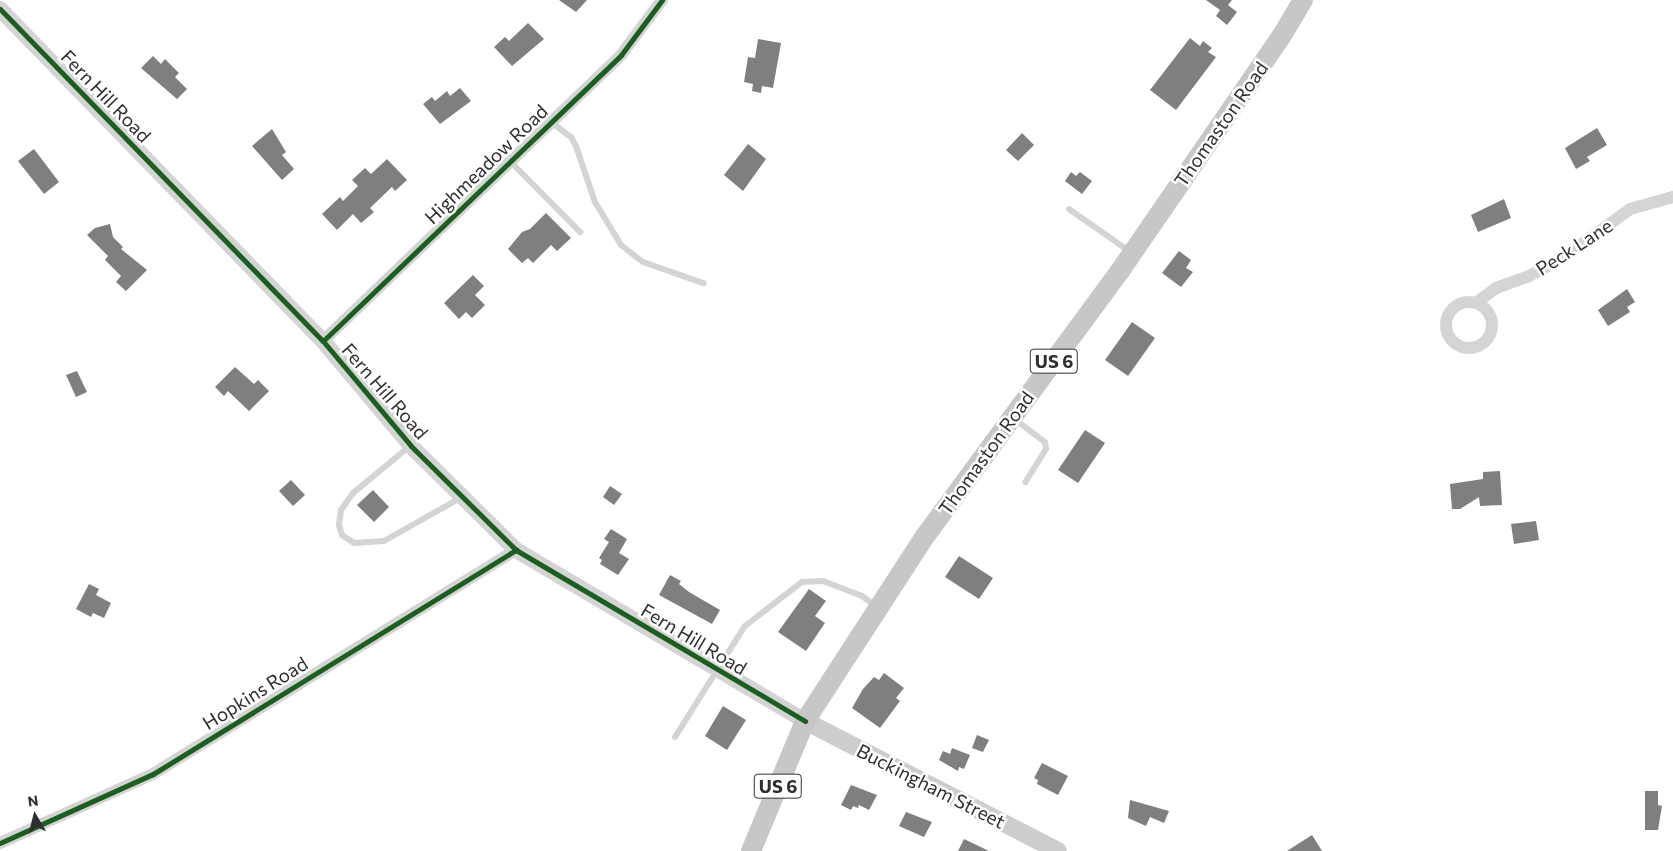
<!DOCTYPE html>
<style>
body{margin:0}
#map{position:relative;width:1673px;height:851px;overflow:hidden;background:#fff;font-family:Commissioner,sans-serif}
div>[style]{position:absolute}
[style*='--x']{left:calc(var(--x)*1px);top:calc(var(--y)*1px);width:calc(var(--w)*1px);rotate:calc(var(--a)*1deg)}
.building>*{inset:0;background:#7f7f7f}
.service>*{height:6px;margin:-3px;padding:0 3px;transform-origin:3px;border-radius:3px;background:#d4d4d4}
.minor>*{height:12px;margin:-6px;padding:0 6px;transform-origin:6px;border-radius:6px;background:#d4d4d4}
.minor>.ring{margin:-6px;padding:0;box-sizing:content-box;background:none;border:12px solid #d4d4d4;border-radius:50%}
.tertiary>*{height:16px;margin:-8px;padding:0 8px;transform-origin:8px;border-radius:8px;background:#d4d4d4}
.secondary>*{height:18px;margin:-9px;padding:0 9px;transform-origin:9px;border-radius:9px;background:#cdcdcd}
.primary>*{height:20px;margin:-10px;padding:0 10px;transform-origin:10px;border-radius:10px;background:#c7c7c7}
.cycleway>*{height:5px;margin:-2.5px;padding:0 2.5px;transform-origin:2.5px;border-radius:2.5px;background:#1b5e20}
span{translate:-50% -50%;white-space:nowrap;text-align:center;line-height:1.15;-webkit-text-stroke:5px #fff;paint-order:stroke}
.shield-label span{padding:1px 4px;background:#fff;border:1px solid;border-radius:4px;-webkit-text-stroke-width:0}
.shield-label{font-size:18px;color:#2f2f2f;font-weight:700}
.street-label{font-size:19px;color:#2f2f2f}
.north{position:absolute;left:10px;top:791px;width:50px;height:50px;-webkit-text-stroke:4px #fff;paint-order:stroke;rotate:352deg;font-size:14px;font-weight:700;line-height:20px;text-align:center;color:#2f2f2f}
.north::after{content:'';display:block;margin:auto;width:18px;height:22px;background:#2f2f2f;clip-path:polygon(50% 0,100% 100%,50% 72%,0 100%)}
</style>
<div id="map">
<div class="building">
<i style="clip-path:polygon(559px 0,587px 0,576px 12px)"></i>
<i style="clip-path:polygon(1206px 0,1232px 0,1228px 5px,1237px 12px,1227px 25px,1216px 16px,1220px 10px)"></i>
<i style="clip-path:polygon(528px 23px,544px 39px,512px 66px,494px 47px,505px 37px,509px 41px)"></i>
<i style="clip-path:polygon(1190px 38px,1200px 46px,1203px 41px,1212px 48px,1208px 52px,1216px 57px,1176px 110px,1150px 90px)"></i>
<i style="clip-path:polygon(758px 39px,781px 43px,773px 88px,762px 86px,761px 93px,752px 91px,753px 84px,744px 82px,748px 57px,755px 58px)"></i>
<i style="clip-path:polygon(153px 56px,161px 64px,165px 59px,179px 73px,175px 77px,187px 89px,177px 99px,141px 68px)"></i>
<i style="clip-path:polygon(460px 88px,471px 101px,440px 124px,423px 104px,432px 97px,435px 101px,447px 91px,450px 96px)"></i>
<i style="clip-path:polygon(1597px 128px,1607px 145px,1587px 157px,1590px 161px,1576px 169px,1565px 148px)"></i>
<i style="clip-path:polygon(272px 129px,286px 152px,282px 155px,294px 169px,282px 180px,252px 146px)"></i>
<i style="clip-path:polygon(1022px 133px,1034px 145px,1018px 161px,1006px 150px)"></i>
<i style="clip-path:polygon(748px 144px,766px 159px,743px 191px,724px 175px)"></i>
<i style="clip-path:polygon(34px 149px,59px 182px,44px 194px,18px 161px)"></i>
<i style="clip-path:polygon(387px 159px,407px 180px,395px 191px,392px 187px,370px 208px,374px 212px,361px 223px,353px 214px,337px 230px,322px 214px,340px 197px,343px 201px,358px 186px,352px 180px,365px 168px,371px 174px)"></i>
<i style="clip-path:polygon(1071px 172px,1076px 176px,1080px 172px,1092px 181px,1082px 194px,1065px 181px)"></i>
<i style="clip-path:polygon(1504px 199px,1511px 218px,1478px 232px,1471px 215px)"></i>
<i style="clip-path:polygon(546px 213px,571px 238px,557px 251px,551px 245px,533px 263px,528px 258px,522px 263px,508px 249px,522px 232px,530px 229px)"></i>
<i style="clip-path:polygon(110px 224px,113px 237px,123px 247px,121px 249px,147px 270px,126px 291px,116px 282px,121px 276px,105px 260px,108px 256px,87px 235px,95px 228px)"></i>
<i style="clip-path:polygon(1179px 251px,1191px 260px,1186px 268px,1193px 272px,1181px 287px,1162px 273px)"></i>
<i style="clip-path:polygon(473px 275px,484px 286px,475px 295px,485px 305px,472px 318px,466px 312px,459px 319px,444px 303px)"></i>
<i style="clip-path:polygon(1627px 289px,1635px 302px,1627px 307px,1630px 312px,1608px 326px,1598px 310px)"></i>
<i style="clip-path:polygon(1132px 322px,1155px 338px,1128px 376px,1105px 360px)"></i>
<i style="clip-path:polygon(235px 367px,254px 384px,258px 380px,269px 391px,249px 411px,228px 391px,224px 396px,215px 387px)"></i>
<i style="clip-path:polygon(77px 371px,87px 392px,76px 397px,66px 375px)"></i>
<i style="clip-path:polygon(1085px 430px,1105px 443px,1078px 483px,1058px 470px)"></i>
<i style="clip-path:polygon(1500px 471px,1502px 505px,1480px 506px,1479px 497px,1460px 509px,1452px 509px,1450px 484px,1483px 479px,1483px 472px)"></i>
<i style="clip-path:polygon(291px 480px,305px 495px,293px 506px,279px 491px)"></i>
<i style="clip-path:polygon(610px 486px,622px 494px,614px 505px,603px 497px)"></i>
<i style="clip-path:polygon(373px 490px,389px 507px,374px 522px,357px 505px)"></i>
<i style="clip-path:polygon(1536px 521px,1539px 540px,1514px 544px,1511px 524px)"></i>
<i style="clip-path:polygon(611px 529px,627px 539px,619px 553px,629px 559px,618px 575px,600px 564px,602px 560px,599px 558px,609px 542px,604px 539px)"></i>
<i style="clip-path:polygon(959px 556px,993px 578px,979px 599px,945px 577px)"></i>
<i style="clip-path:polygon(670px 575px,681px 581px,679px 584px,689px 592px,720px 610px,712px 624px,659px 595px)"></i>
<i style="clip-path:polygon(89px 584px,99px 589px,96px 595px,111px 603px,104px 618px,93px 613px,91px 617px,76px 609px)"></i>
<i style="clip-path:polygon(809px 589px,826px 601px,815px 616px,825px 623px,806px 651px,778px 632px)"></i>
<i style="clip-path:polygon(884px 673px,904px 688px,896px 698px,900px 701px,880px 728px,852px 708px,863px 689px,874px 677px,879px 680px)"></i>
<i style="clip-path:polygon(723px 706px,746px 720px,727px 750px,705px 736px)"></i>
<i style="clip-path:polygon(977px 735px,989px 740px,983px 752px,972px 748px)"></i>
<i style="clip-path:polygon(952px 748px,970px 755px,964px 769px,959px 767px,958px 771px,939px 760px,943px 751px,950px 754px)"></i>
<i style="clip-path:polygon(1042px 763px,1068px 776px,1058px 795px,1037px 784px,1038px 780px,1034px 778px)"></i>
<i style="clip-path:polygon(851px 785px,877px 795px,869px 810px,859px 805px,858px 808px,853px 806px,851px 810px,841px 805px)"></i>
<i style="clip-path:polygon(1645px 791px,1658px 791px,1658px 805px,1662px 806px,1658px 830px,1645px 830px)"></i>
<i style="clip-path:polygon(1130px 800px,1169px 811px,1164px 823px,1150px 817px,1146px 826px,1128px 818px)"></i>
<i style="clip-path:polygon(906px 812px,932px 822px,924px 837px,899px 826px)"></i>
<i style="clip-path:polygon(1312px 835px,1322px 851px,1287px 851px)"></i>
<i style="clip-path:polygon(964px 839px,989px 851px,958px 851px)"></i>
</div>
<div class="service">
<i style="--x:551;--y:122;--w:25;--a:37"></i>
<i style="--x:571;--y:137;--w:10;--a:61"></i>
<i style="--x:576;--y:146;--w:59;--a:71.3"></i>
<i style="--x:595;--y:202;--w:50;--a:58.8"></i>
<i style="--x:621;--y:245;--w:28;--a:38"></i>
<i style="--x:643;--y:262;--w:64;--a:19.3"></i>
<i style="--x:510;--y:161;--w:100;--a:45.4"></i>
<i style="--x:1069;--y:209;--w:73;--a:35"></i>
<i style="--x:1013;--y:418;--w:40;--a:37"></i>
<i style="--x:1045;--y:442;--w:7;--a:82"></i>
<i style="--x:1046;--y:449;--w:39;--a:122"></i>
<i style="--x:410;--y:446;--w:74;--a:140.5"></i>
<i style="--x:353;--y:493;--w:21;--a:125"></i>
<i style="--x:341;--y:510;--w:15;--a:98"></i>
<i style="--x:339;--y:525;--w:10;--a:73"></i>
<i style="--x:342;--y:535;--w:14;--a:34"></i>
<i style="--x:354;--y:543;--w:30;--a:-4"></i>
<i style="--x:384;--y:541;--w:90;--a:-29.4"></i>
<i style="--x:675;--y:737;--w:131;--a:-57.8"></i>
<i style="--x:745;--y:626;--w:72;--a:-37.7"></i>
<i style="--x:802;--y:582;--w:21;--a:-3"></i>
<i style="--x:823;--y:581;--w:42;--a:21"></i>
<i style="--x:862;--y:596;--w:17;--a:36"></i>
</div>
<div class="minor">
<i class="ring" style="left:1446px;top:302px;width:34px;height:34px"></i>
<i style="--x:1477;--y:302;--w:24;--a:-36"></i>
<i style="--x:1496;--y:288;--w:35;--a:-20"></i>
<i style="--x:1529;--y:276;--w:40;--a:-28"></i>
<i style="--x:1564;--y:257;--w:82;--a:-36"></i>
<i style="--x:1630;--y:209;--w:45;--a:-15.6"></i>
<i style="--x:323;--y:341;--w:413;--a:-43.8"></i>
<i style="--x:621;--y:55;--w:69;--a:-53.3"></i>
<i style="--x:0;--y:843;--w:168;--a:-24.3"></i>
<i style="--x:153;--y:774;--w:427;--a:-31.7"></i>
</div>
<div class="tertiary">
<i style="--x:0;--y:9;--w:463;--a:45.8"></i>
<i style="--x:323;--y:341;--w:137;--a:50"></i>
<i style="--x:411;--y:446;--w:148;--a:44.7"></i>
<i style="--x:516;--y:550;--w:336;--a:30.6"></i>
</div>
<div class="secondary">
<i style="--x:805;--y:721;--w:284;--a:27.2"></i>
</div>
<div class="primary">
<i style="--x:751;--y:851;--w:141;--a:-67.4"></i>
<i style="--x:805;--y:721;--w:222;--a:-57"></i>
<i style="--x:926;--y:535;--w:328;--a:-53.7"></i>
<i style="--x:1120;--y:271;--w:284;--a:-55.5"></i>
<i style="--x:1281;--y:37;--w:43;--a:-59.3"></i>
</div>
<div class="cycleway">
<i style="--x:0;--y:9;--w:463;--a:45.8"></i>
<i style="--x:323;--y:341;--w:137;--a:50"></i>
<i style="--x:411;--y:446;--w:148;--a:44.7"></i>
<i style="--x:516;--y:550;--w:336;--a:30.6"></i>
<i style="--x:323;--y:341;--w:413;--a:-43.8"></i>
<i style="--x:621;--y:55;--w:69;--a:-53.3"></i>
<i style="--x:0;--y:843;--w:168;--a:-24.3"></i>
<i style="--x:153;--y:774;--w:427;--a:-31.7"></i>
</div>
<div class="shield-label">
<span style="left:1054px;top:361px">US 6</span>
<span style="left:778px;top:786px">US 6</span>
</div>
<div class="street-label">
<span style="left:106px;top:96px;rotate:46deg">Fern Hill Road</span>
<span style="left:1221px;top:124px;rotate:-55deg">Thomaston Road</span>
<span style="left:486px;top:164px;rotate:-44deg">Highmeadow Road</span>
<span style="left:1574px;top:247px;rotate:-33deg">Peck Lane</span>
<span style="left:385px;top:391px;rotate:49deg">Fern Hill Road</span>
<span style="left:986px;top:453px;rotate:-54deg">Thomaston Road</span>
<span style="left:694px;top:639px;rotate:31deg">Fern Hill Road</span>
<span style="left:255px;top:693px;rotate:-32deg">Hopkins Road</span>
<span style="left:931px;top:786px;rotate:27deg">Buckingham Street</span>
</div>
<div class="north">N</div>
</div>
